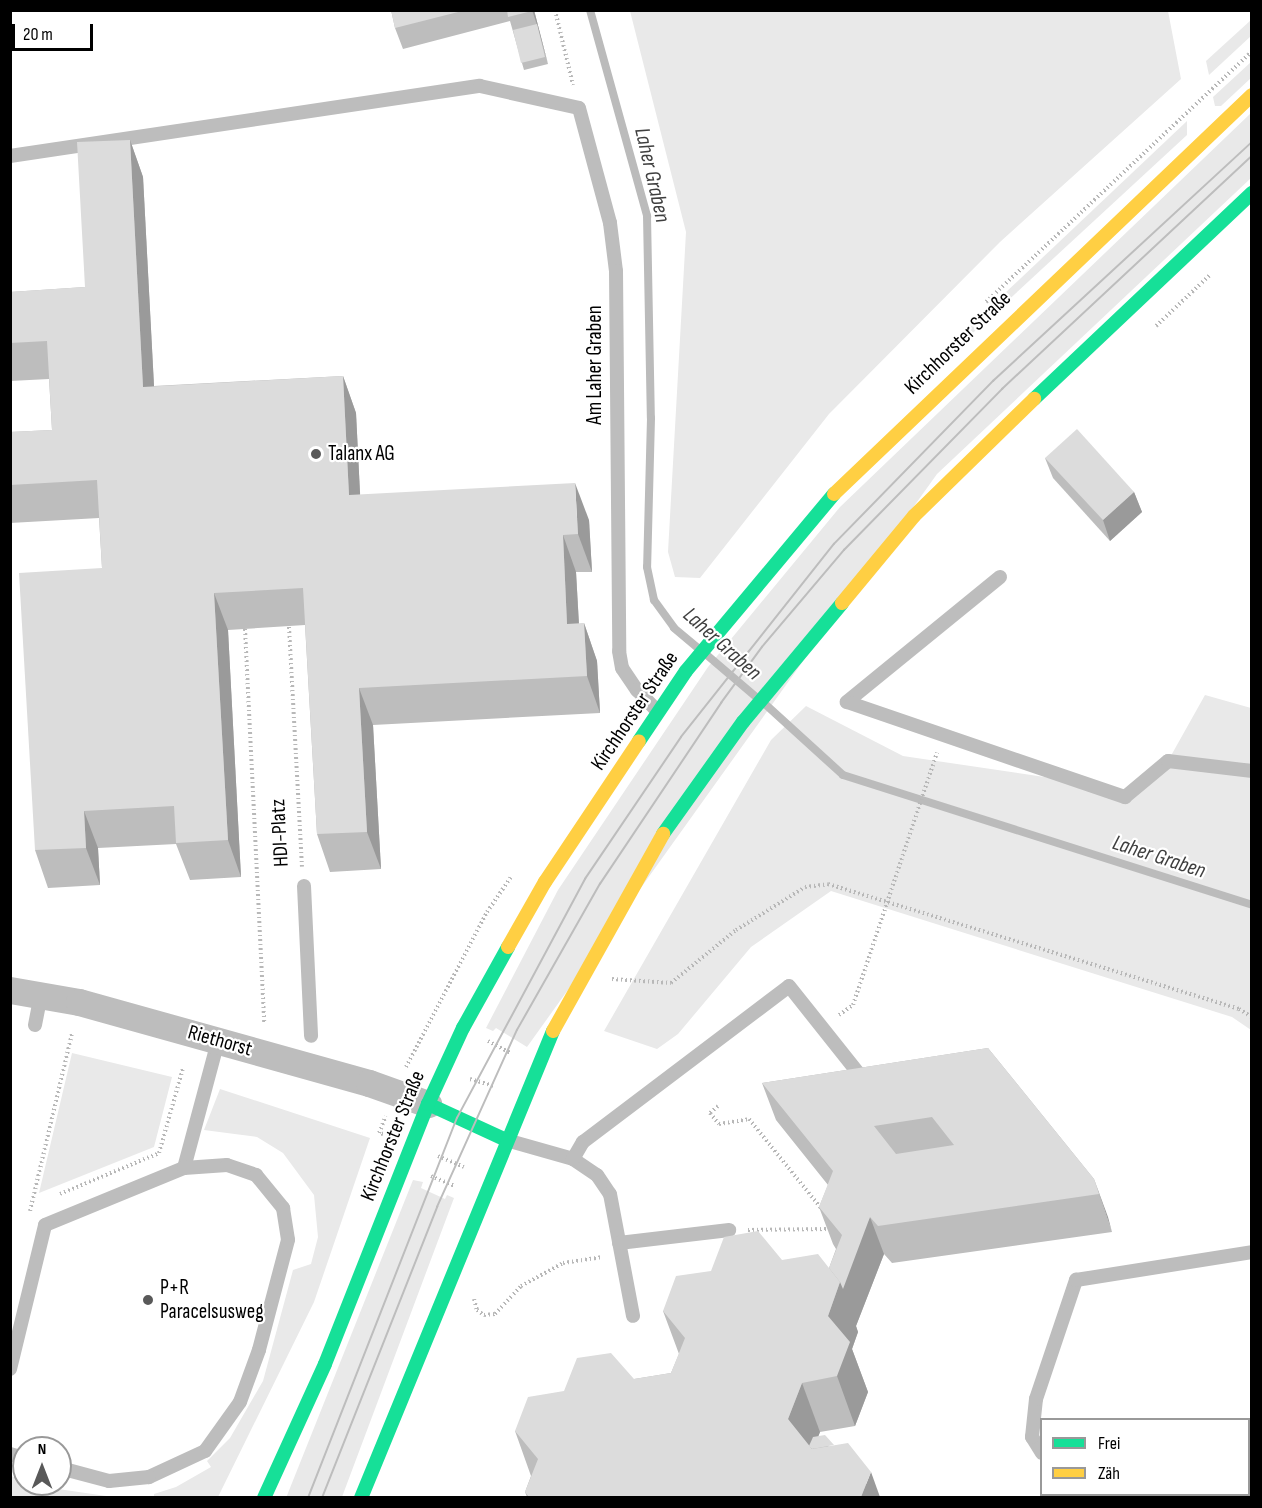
<!DOCTYPE html>
<meta charset="utf-8">
<style>
body{margin:0}
#map{position:relative;width:1262px;height:1508px;overflow:hidden;background:#fff;font-family:"Sofia Sans Condensed",sans-serif}
div>[style]{position:absolute}
[style*='--x']{left:calc(var(--x)*1px);top:calc(var(--y)*1px);width:calc(var(--w)*1px);rotate:calc(var(--a)*1deg)}
.green>*{inset:0;background:#e9e9e9}
.stream>*{height:8px;margin:-4px;padding:0 4px;transform-origin:4px;border-radius:4px;background:#bbb}
.path>*{height:4px;margin-top:-2px;transform-origin:0;background:repeating-linear-gradient(90deg,#b8b8b8 0 1.5px,transparent 0 4.5px)}
.lane>*{height:14px;margin:-7px;padding:0 7px;transform-origin:7px;border-radius:7px;background:#bdbdbd}
.street>*{height:27px;margin:-13.5px;padding:0 13.5px;transform-origin:13.5px;border-radius:13.5px;background:#bdbdbd}
.fast>*{height:14px;margin:-7px;padding:0 7px;transform-origin:7px;border-radius:7px;background:#16e098}
.slow>*{height:14px;margin:-7px;padding:0 7px;transform-origin:7px;border-radius:7px;background:#ffcf43}
.tram>*{height:1.5px;margin:-0.75px;padding:0 0.75px;transform-origin:0.75px;border-radius:0.75px;background:#bdbdbd}
.wall>*{inset:0;background:#bdbdbd}
.shaded-wall>*{inset:0;background:#9a9a9a}
.building>*{inset:0;background:#dcdcdc}
.dots>*{width:16px;height:16px;translate:-50% -50%;box-sizing:border-box;border:3px solid #fff;border-radius:50%}
span{translate:-50% -50%;white-space:nowrap;text-align:center;line-height:1.15;-webkit-text-stroke:4.5px #fff;paint-order:stroke}
.street-label{font-size:21px;color:#000}
.poi-label{font-size:21px;color:#000}
.left{translate:0 -50%;text-align:left}
.water-label{font-size:22px;color:#3f3f3f;font-style:italic}
.frame{position:absolute;inset:0;border:12px solid #000;pointer-events:none}
.legend{position:absolute;left:1040px;top:1418px;width:210px;height:78px;box-sizing:border-box;background:#fff;border:2px solid #999;margin:0;padding:8px 10px;list-style:none;font-size:18px;color:#000}
.legend li{display:flex;align-items:center;gap:12px;height:30px}
.legend b{width:30px;border:2px solid #999}
.north{position:absolute;left:12px;top:1436px;width:60px;height:60px;box-sizing:border-box;background:#fff;border:2px solid #999;border-radius:50%;rotate:0deg;font-size:16px;font-weight:700;line-height:24px;text-align:center;color:#000}
.north::after{content:'';display:block;margin:auto;width:21px;height:27px;background:#595959;clip-path:polygon(50% 0,100% 100%,50% 72%,0 100%)}
.scale{position:absolute;left:12px;top:24px;width:81px;height:27px;box-sizing:border-box;border:3px solid #000;border-top:0;padding-left:8px;font-size:18px;line-height:21px;white-space:nowrap;color:#000;-webkit-text-stroke:4px #fff;paint-order:stroke}
</style>
<div id="map">
<div class="green">
<i style="clip-path:polygon(630px 11px,1168px 11px,1181px 79px,1000px 242px,829px 414px,700px 578px,675px 577px,668px 552px,686px 232px)"></i>
<i style="clip-path:polygon(1251px 20px,1251px 36px,1209px 75px,1206px 61px)"></i>
<i style="clip-path:polygon(1251px 62px,1251px 78px,1221px 106px,1215px 106px,1213px 97px)"></i>
<i style="clip-path:polygon(1251px 113px,1251px 178px,937px 474px,527px 1047px,496px 1028px,493px 1031px,486px 1028px,558px 890px,708px 667px,840px 507px)"></i>
<i style="clip-path:polygon(1187px 121px,1187px 135px,911px 390px,910px 383px)"></i>
<i style="clip-path:polygon(1205px 695px,1251px 708px,1251px 1030px,1232px 1017px,831px 891px,751px 947px,678px 1034px,657px 1049px,604px 1031px,771px 740px,806px 706px,903px 756px,1078px 782px,1125px 797px,1168px 761px)"></i>
<i style="clip-path:polygon(72px 1053px,172px 1077px,154px 1147px,39px 1193px)"></i>
<i style="clip-path:polygon(220px 1089px,370px 1138px,314px 1302px,218px 1497px,154px 1497px,154px 1494px,176px 1487px,211px 1467px,207px 1461px,230px 1438px,263px 1381px,293px 1270px,311px 1264px,318px 1237px,314px 1195px,283px 1153px,257px 1137px,204px 1130px)"></i>
<i style="clip-path:polygon(413px 1180px,423px 1182px,421px 1188px,445px 1199px,447px 1195px,454px 1198px,342px 1497px,286px 1498px)"></i>
<i style="clip-path:polygon(10px 1476px,24px 1479px,24px 1484px,113px 1497px,12px 1497px)"></i>
</div>
<div class="stream">
<i style="--x:590;--y:10;--w:214;--a:74.5"></i>
<i style="--x:647;--y:216;--w:202;--a:88.9"></i>
<i style="--x:651;--y:418;--w:149;--a:91.5"></i>
<i style="--x:647;--y:567;--w:34;--a:78"></i>
<i style="--x:654;--y:600;--w:34;--a:54"></i>
<i style="--x:674;--y:628;--w:31;--a:40"></i>
<i style="--x:708;--y:656;--w:62;--a:40.4"></i>
<i style="--x:765;--y:704;--w:105;--a:42.3"></i>
<i style="--x:843;--y:775;--w:429;--a:17.6"></i>
</div>
<div class="path">
<i style="--x:555;--y:10;--w:77;--a:76.5"></i>
<i style="--x:986;--y:302;--w:366;--a:-43.3"></i>
<i style="--x:1156;--y:326;--w:76;--a:-43.4"></i>
<i style="--x:289;--y:627;--w:240;--a:86.9"></i>
<i style="--x:245;--y:629;--w:394;--a:87.2"></i>
<i style="--x:612;--y:979;--w:59;--a:3.9"></i>
<i style="--x:671;--y:983;--w:84;--a:-39.2"></i>
<i style="--x:736;--y:930;--w:81;--a:-31.9"></i>
<i style="--x:805;--y:887;--w:23;--a:-7"></i>
<i style="--x:828;--y:884;--w:430;--a:16.9"></i>
<i style="--x:1239;--y:1009;--w:15;--a:32"></i>
<i style="--x:839;--y:1015;--w:17;--a:-36"></i>
<i style="--x:853;--y:1005;--w:266;--a:-71.6"></i>
<i style="--x:488;--y:1041;--w:26;--a:28"></i>
<i style="--x:406;--y:1067;--w:175;--a:-62.4"></i>
<i style="--x:487;--y:912;--w:42;--a:-55.6"></i>
<i style="--x:470;--y:1079;--w:25;--a:16"></i>
<i style="--x:718;--y:1106;--w:11;--a:139"></i>
<i style="--x:710;--y:1113;--w:14;--a:51"></i>
<i style="--x:719;--y:1124;--w:30;--a:-9"></i>
<i style="--x:749;--y:1119;--w:116;--a:51"></i>
<i style="--x:383;--y:1134;--w:4;--a:-166"></i>
<i style="--x:379;--y:1133;--w:18;--a:-68"></i>
<i style="--x:438;--y:1156;--w:28;--a:23"></i>
<i style="--x:431;--y:1176;--w:26;--a:23"></i>
<i style="--x:60;--y:1194;--w:107;--a:-22.5"></i>
<i style="--x:159;--y:1153;--w:88;--a:-74.2"></i>
<i style="--x:30;--y:1211;--w:183;--a:-76.7"></i>
<i style="--x:748;--y:1230;--w:82;--a:-0.7"></i>
<i style="--x:474;--y:1299;--w:11;--a:75"></i>
<i style="--x:477;--y:1310;--w:9;--a:36"></i>
<i style="--x:484;--y:1315;--w:11;--a:-5"></i>
<i style="--x:495;--y:1314;--w:38;--a:-47"></i>
<i style="--x:521;--y:1286;--w:48;--a:-28.7"></i>
<i style="--x:563;--y:1263;--w:40;--a:-8.5"></i>
</div>
<div class="lane">
<i style="--x:10;--y:156;--w:475;--a:-8.5"></i>
<i style="--x:480;--y:86;--w:101;--a:12.5"></i>
<i style="--x:579;--y:108;--w:119;--a:74.9"></i>
<i style="--x:610;--y:223;--w:48;--a:82.9"></i>
<i style="--x:616;--y:271;--w:380;--a:89.5"></i>
<i style="--x:619;--y:651;--w:17;--a:80"></i>
<i style="--x:622;--y:668;--w:27;--a:56"></i>
<i style="--x:637;--y:690;--w:30;--a:46"></i>
<i style="--x:1000;--y:577;--w:198;--a:140.8"></i>
<i style="--x:847;--y:702;--w:294;--a:18.9"></i>
<i style="--x:1125;--y:797;--w:56;--a:-39.9"></i>
<i style="--x:1168;--y:761;--w:85;--a:6.8"></i>
<i style="--x:304;--y:886;--w:150;--a:87.3"></i>
<i style="--x:35;--y:1025;--w:32;--a:-79"></i>
<i style="--x:506;--y:1140;--w:70;--a:15.8"></i>
<i style="--x:573;--y:1159;--w:29;--a:34"></i>
<i style="--x:597;--y:1175;--w:23;--a:56"></i>
<i style="--x:610;--y:1194;--w:124;--a:79.3"></i>
<i style="--x:573;--y:1159;--w:20;--a:-60"></i>
<i style="--x:583;--y:1142;--w:258;--a:-37.1"></i>
<i style="--x:789;--y:986;--w:119;--a:51.5"></i>
<i style="--x:184;--y:1168;--w:131;--a:-75"></i>
<i style="--x:619;--y:1243;--w:111;--a:-6.7"></i>
<i style="--x:10;--y:1369;--w:148;--a:-76.3"></i>
<i style="--x:45;--y:1225;--w:150;--a:-22.3"></i>
<i style="--x:184;--y:1168;--w:43;--a:-4"></i>
<i style="--x:227;--y:1165;--w:31;--a:19"></i>
<i style="--x:256;--y:1175;--w:43;--a:50.7"></i>
<i style="--x:283;--y:1208;--w:32;--a:81"></i>
<i style="--x:288;--y:1240;--w:114;--a:104.8"></i>
<i style="--x:259;--y:1350;--w:55;--a:110.1"></i>
<i style="--x:240;--y:1402;--w:60;--a:125.5"></i>
<i style="--x:205;--y:1451;--w:62;--a:155.1"></i>
<i style="--x:149;--y:1477;--w:40;--a:174.3"></i>
<i style="--x:109;--y:1481;--w:51;--a:-165.1"></i>
<i style="--x:1042;--y:1453;--w:19;--a:-122"></i>
<i style="--x:1032;--y:1437;--w:38;--a:-84"></i>
<i style="--x:1036;--y:1399;--w:126;--a:-71.4"></i>
<i style="--x:1076;--y:1280;--w:178;--a:-9"></i>
<i style="--x:10;--y:1454;--w:15;--a:16"></i>
<i style="--x:1248;--y:1488;--w:6;--a:-51"></i>
<i style="--x:1073;--y:1494;--w:4;--a:63"></i>
</div>
<div class="street">
<i style="--x:10;--y:990;--w:70;--a:9.9"></i>
<i style="--x:79;--y:1002;--w:301;--a:15.6"></i>
<i style="--x:369;--y:1083;--w:63;--a:19.6"></i>
</div>
<div class="fast">
<i style="--x:1034;--y:399;--w:300;--a:-43.4"></i>
<i style="--x:639;--y:741;--w:84;--a:-56.1"></i>
<i style="--x:686;--y:671;--w:231;--a:-50.1"></i>
<i style="--x:663;--y:834;--w:138;--a:-54.5"></i>
<i style="--x:743;--y:722;--w:155;--a:-50.2"></i>
<i style="--x:428;--y:1104;--w:84;--a:24.7"></i>
<i style="--x:264;--y:1498;--w:147;--a:-65.5"></i>
<i style="--x:325;--y:1364;--w:280;--a:-68.4"></i>
<i style="--x:428;--y:1104;--w:84;--a:-65.3"></i>
<i style="--x:463;--y:1028;--w:93;--a:-60.9"></i>
<i style="--x:361;--y:1498;--w:505;--a:-67.65"></i>
</div>
<div class="slow">
<i style="--x:834;--y:494;--w:578;--a:-43.67"></i>
<i style="--x:842;--y:603;--w:113;--a:-50.4"></i>
<i style="--x:914;--y:516;--w:168;--a:-44.3"></i>
<i style="--x:508;--y:947;--w:75;--a:-60.4"></i>
<i style="--x:545;--y:882;--w:169;--a:-56.3"></i>
<i style="--x:553;--y:1031;--w:226;--a:-60.8"></i>
</div>
<div class="tram">
<i style="--x:308;--y:1498;--w:408;--a:-68.6"></i>
<i style="--x:457;--y:1118;--w:271;--a:-61.8"></i>
<i style="--x:585;--y:879;--w:171;--a:-55.9"></i>
<i style="--x:681;--y:737;--w:246;--a:-51.6"></i>
<i style="--x:834;--y:544;--w:228;--a:-45.7"></i>
<i style="--x:993;--y:381;--w:352;--a:-42.7"></i>
<i style="--x:322;--y:1498;--w:313;--a:-68.4"></i>
<i style="--x:437;--y:1207;--w:194;--a:-65.7"></i>
<i style="--x:517;--y:1030;--w:168;--a:-60.4"></i>
<i style="--x:600;--y:884;--w:218;--a:-56.2"></i>
<i style="--x:721;--y:703;--w:69;--a:-53.8"></i>
<i style="--x:762;--y:647;--w:127;--a:-49.8"></i>
<i style="--x:844;--y:550;--w:226;--a:-45.5"></i>
<i style="--x:1002;--y:389;--w:342;--a:-43"></i>
</div>
<div class="wall">
<i style="clip-path:polygon(391px 10px,534px 10px,548px 64px,524px 70px,510px 21px,403px 49px,395px 28px)"></i>
<i style="clip-path:polygon(130px 140px,143px 177px,154px 386px,343px 376px,356px 413px,360px 495px,589px 520px,592px 572px,576px 572px,579px 624px,584px 623px,597px 661px,600px 713px,373px 725px,381px 869px,330px 872px,317px 834px,305px 625px,228px 630px,241px 877px,190px 880px,176px 844px,98px 848px,100px 885px,48px 888px,35px 850px,102px 568px,99px 518px,10px 523px,10px 432px,52px 430px,49px 379px,10px 381px,10px 292px,85px 287px)"></i>
<i style="clip-path:polygon(1045px 458px,1134px 492px,1142px 512px,1110px 541px,1053px 478px)"></i>
<i style="clip-path:polygon(988px 1048px,1094px 1179px,1112px 1232px,892px 1263px,884px 1254px,856px 1326px,858px 1332px,852px 1349px,868px 1392px,855px 1426px,820px 1432px,818px 1436px,880px 1497px,527px 1497px,525px 1492px,531px 1476px,515px 1431px,634px 1379px,671px 1373px,679px 1354px,663px 1311px,782px 1260px,829px 1268px,836px 1249px,833px 1244px,819px 1207px,828px 1185px,776px 1120px,762px 1083px)"></i>
</div>
<div class="shaded-wall">
<i style="clip-path:polygon(532px 10px,534px 10px,548px 64px,537px 25px)"></i>
<i style="clip-path:polygon(130px 140px,143px 177px,156px 424px,143px 387px)"></i>
<i style="clip-path:polygon(343px 376px,356px 413px,362px 532px,349px 495px)"></i>
<i style="clip-path:polygon(575px 483px,589px 520px,592px 572px,578px 534px)"></i>
<i style="clip-path:polygon(1134px 492px,1142px 512px,1110px 541px,1103px 520px)"></i>
<i style="clip-path:polygon(563px 535px,576px 572px,581px 662px,567px 624px)"></i>
<i style="clip-path:polygon(214px 593px,228px 630px,241px 877px,228px 840px)"></i>
<i style="clip-path:polygon(584px 623px,597px 661px,600px 713px,587px 676px)"></i>
<i style="clip-path:polygon(359px 688px,373px 725px,381px 869px,367px 832px)"></i>
<i style="clip-path:polygon(84px 811px,98px 848px,100px 885px,86px 848px)"></i>
<i style="clip-path:polygon(1094px 1179px,1108px 1217px,1112px 1232px,1099px 1194px)"></i>
<i style="clip-path:polygon(870px 1217px,884px 1254px,856px 1326px,858px 1332px,852px 1349px,868px 1392px,855px 1426px,837px 1376px,828px 1316px,840px 1282px)"></i>
<i style="clip-path:polygon(802px 1383px,820px 1432px,807px 1466px,788px 1419px)"></i>
<i style="clip-path:polygon(871px 1472px,880px 1497px,861px 1497px)"></i>
</div>
<div class="building">
<i style="clip-path:polygon(391px 10px,466px 10px,395px 28px)"></i>
<i style="clip-path:polygon(507px 10px,532px 10px,532px 11px,508px 17px)"></i>
<i style="clip-path:polygon(537px 24px,545px 57px,521px 63px,513px 30px)"></i>
<i style="clip-path:polygon(130px 140px,143px 387px,343px 376px,349px 495px,575px 483px,578px 534px,563px 535px,567px 624px,584px 623px,587px 676px,359px 688px,367px 832px,317px 834px,303px 588px,214px 593px,228px 840px,176px 843px,174px 806px,84px 811px,86px 848px,35px 850px,19px 573px,102px 568px,97px 480px,10px 485px,10px 432px,52px 430px,47px 341px,10px 343px,10px 292px,85px 287px,77px 142px)"></i>
<i style="clip-path:polygon(1077px 429px,1134px 492px,1103px 520px,1045px 458px)"></i>
<i style="clip-path:polygon(evenodd,988px 1048px,1094px 1179px,1099px 1194px,878px 1226px,870px 1217px,843px 1289px,840px 1282px,829px 1268px,842px 1235px,819px 1207px,833px 1171px,762px 1083px,988px 1048px,932px 1117px,954px 1145px,896px 1154px,874px 1126px,932px 1117px)"></i>
<i style="clip-path:polygon(758px 1231px,782px 1260px,818px 1254px,840px 1282px,828px 1316px,850px 1342px,837px 1376px,802px 1383px,788px 1419px,812px 1449px,848px 1443px,871px 1472px,861px 1497px,529px 1497px,525px 1492px,538px 1459px,515px 1431px,528px 1397px,564px 1391px,577px 1358px,611px 1353px,634px 1379px,671px 1373px,685px 1338px,663px 1311px,676px 1276px,711px 1271px,724px 1237px)"></i>
<i style="clip-path:polygon(825px 1435px,834px 1445px,812px 1449px,809px 1446px,813px 1437px)"></i>
</div>
<div class="dots">
<i style="left:316px;top:454px;background:#595959"></i>
<i style="left:148px;top:1300px;background:#595959"></i>
</div>
<div class="street-label">
<span style="left:958px;top:343px;rotate:-44deg">Kirchhorster Straße</span>
<span style="left:595px;top:365px;rotate:-90deg">Am Laher Graben</span>
<span style="left:635px;top:711px;rotate:-56deg">Kirchhorster Straße</span>
<span style="left:280px;top:833px;rotate:-93deg">HDI-Platz</span>
<span style="left:220px;top:1041px;rotate:16deg">Riethorst</span>
<span style="left:393px;top:1136px;rotate:-68deg">Kirchhorster Straße</span>
</div>
<div class="poi-label">
<span class="left" style="left:328px;top:454px">Talanx AG</span>
<span class="left" style="left:160px;top:1300px">P+R<br>Paracelsusweg</span>
</div>
<div class="water-label">
<span style="left:652px;top:175px;rotate:77deg">Laher Graben</span>
<span style="left:722px;top:644px;rotate:42deg">Laher Graben</span>
<span style="left:1159px;top:857px;rotate:18deg">Laher Graben</span>
</div>
<div class="frame"></div>
<ul class="legend">
<li><b style="height:8px;background:#16e098"></b>Frei</li>
<li><b style="height:8px;background:#ffcf43"></b>Zäh</li>
</ul>
<div class="north">N</div>
<div class="scale">20 m</div>
</div>
